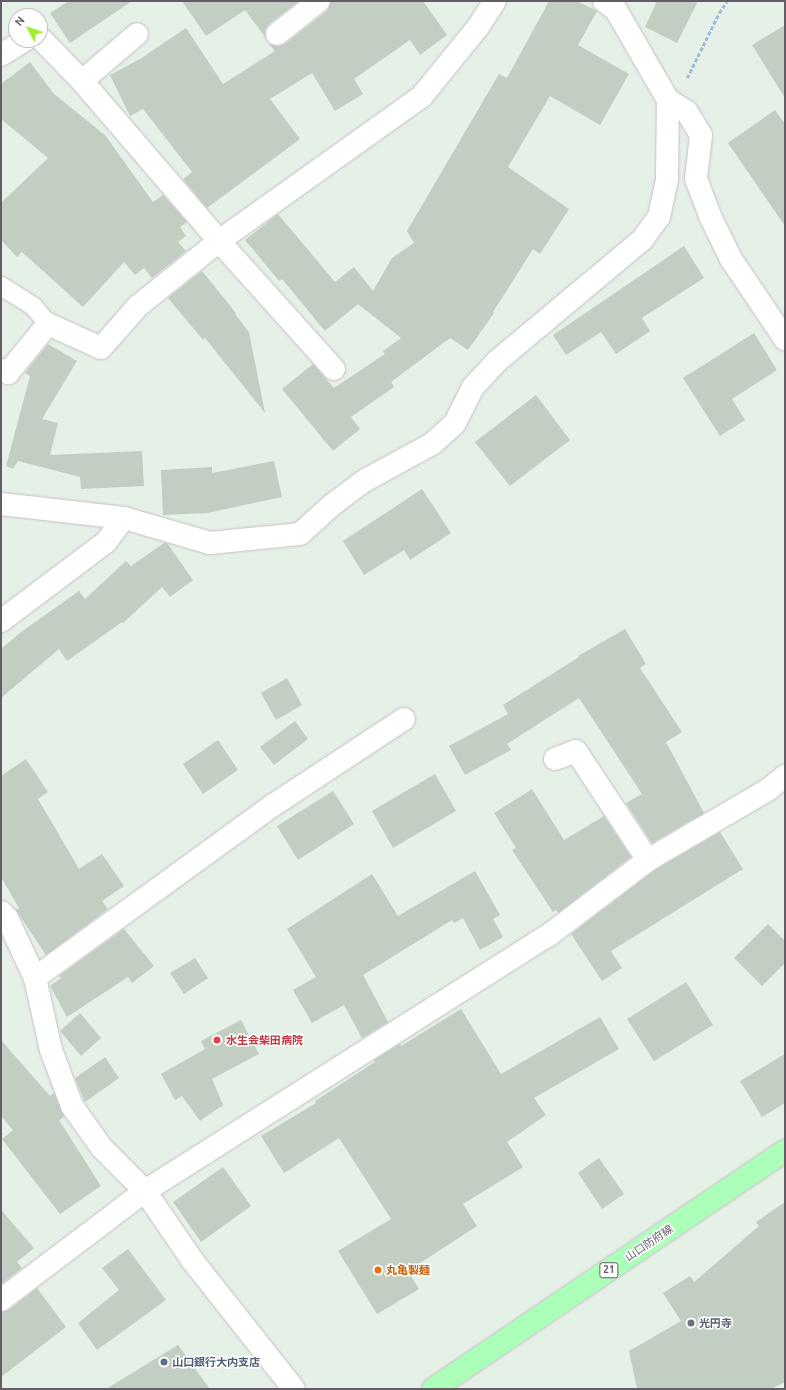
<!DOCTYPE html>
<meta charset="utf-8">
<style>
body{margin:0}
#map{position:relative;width:786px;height:1390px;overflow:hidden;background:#e5f0e6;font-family:Ubuntu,"Noto Sans JP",sans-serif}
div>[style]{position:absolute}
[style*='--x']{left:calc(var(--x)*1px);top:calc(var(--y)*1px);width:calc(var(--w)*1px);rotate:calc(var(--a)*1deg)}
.building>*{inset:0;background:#c3cec3}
.path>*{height:2.5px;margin-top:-1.25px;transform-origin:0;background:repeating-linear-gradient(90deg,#a4bada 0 4px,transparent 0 6px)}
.roads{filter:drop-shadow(0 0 1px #c6bfc6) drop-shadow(0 0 1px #c6bfc6)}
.service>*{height:18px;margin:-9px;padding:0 9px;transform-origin:9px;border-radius:9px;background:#fff}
.minor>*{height:22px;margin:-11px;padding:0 11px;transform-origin:11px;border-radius:11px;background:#fff}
.primary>*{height:22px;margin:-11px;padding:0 11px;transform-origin:11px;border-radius:11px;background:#abffb8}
.dots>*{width:11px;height:11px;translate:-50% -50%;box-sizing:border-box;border:2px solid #fff;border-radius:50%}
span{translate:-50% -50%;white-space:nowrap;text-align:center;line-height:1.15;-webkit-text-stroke:3px #fff;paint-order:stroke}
.shield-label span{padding:1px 3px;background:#fff;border:1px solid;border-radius:3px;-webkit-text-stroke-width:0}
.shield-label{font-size:10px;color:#655d66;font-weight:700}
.health-label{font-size:11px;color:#be3a42;font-weight:700}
.left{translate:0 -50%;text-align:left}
.street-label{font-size:11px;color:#655d66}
.food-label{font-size:11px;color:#c56008;font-weight:700}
.worship-label{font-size:11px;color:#5b616d;font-weight:700}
.service-label{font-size:11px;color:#4e5e75;font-weight:700}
.frame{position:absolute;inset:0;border:2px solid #655d66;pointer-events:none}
.north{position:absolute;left:8px;top:8px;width:40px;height:40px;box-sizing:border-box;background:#fff;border:1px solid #c1bec2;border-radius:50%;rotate:310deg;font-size:11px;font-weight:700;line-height:16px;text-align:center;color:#655d66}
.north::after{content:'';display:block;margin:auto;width:14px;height:18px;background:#a1ee2d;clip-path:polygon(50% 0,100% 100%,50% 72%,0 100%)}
</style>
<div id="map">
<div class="building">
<i style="clip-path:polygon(69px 1px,132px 1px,70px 43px,50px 13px)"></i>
<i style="clip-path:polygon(182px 1px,299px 1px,269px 24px,265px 30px,266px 38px,245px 10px,206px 36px)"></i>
<i style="clip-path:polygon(331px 1px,423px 1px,447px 35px,420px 55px,410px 40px,354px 79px,363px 94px,335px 111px,312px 73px,270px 99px,300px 139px,207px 208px,183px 179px,192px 172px,143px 109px,130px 116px,110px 75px,140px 59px,186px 28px,223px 84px,275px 51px,269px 44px,278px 46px,285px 44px,327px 11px)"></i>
<i style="clip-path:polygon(549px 1px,577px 1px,597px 11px,578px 45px,629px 74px,600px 125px,550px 96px,508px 167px,569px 209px,540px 254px,533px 249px,493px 312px,494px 313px,468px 350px,450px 338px,391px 382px,394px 387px,351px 417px,360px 429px,333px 451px,282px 389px,313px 364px,334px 388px,385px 354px,383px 351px,401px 338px,358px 304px,325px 331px,282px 279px,279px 281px,245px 240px,278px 214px,335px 282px,354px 267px,373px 291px,392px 258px,414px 243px,407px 231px,499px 74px,507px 78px)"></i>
<i style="clip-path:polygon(657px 1px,698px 1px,677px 43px,645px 27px)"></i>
<i style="clip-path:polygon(785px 25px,785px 98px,752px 45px)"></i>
<i style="clip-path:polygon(30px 62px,54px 94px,105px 135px,153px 202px,163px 195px,187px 222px,180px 227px,186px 236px,178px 242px,186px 251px,152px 278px,144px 268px,135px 275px,124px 262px,83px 307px,22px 252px,17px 257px,1px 240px,1px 203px,48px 158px,1px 119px,1px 84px)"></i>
<i style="clip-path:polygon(775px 110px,785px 124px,785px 226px,728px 143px)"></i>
<i style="clip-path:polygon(684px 246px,704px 278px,642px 318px,650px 331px,616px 354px,601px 332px,566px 355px,553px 335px)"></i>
<i style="clip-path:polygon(202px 271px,236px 313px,235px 314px,249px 332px,265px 413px,205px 338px,203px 340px,168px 298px)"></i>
<i style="clip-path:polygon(754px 333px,777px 370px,732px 399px,745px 420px,720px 436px,683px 378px)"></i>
<i style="clip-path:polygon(48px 344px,77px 361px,42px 419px,58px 423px,50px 455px,142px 451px,144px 486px,81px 489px,80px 477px,18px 461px,13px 469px,6px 466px,30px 376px,25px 373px)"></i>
<i style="clip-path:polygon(536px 395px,570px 440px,510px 486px,475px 442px)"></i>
<i style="clip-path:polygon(274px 461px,282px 497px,207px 513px,163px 515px,161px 470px,212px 467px,212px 473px)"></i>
<i style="clip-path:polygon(422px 489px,451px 533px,410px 560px,404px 550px,364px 575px,343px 541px)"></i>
<i style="clip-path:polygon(164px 543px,167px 543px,193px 580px,170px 597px,162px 587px,123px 623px,122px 622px,67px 661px,59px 649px,1px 698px,1px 649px,21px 632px,79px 591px,85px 599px,126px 561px,131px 566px)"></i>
<i style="clip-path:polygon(625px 629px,646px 664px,640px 668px,682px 732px,666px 742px,704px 813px,652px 843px,626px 803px,642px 794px,579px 698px,507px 744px,511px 750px,465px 775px,449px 746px,508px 714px,503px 705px,579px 657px,578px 656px)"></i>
<i style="clip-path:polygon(287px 678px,302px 705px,276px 720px,261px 693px)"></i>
<i style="clip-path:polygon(295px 721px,308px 739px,274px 765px,260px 747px)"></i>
<i style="clip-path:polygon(218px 740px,238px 770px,203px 794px,183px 764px)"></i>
<i style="clip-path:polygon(26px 759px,48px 792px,38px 799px,79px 869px,102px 854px,124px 886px,102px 901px,108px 909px,46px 955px,16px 910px,19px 908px,1px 877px,1px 776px)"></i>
<i style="clip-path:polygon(435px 774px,456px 811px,393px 848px,372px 811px)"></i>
<i style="clip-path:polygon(532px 789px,564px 840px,604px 816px,631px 857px,558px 913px,556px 910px,553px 912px,512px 850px,516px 848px,494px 813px)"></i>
<i style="clip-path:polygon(333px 791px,354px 824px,298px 860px,277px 826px)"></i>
<i style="clip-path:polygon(720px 832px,743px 869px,611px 951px,622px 968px,602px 981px,571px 934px,655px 870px)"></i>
<i style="clip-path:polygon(475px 871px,500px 915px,493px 919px,503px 937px,480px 950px,463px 918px,454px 923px,452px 920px,363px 975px,388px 1022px,362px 1038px,344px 1005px,312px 1023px,293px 990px,316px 977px,287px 929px,372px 874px,398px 916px)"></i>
<i style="clip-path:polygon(768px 924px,785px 941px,785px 963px,762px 986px,734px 958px)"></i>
<i style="clip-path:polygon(124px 929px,154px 966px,132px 983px,128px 977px,67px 1017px,50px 986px,61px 978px,59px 976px)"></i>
<i style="clip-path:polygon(195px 958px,208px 978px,184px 994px,170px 973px)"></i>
<i style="clip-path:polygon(686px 982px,713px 1025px,654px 1061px,627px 1019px)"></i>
<i style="clip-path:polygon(461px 1009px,501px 1074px,600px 1017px,619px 1049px,534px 1098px,546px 1115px,507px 1142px,523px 1167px,463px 1204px,477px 1226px,408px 1271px,419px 1289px,377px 1314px,338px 1251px,391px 1219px,339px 1138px,284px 1173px,261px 1136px,316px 1103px,315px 1101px,375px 1062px,374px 1060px,400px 1044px,401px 1046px)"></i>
<i style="clip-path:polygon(80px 1013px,101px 1038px,81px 1056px,60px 1031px)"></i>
<i style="clip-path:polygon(241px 1020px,259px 1054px,212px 1079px,223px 1105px,200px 1121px,182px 1096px,175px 1100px,161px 1074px,205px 1049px,201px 1041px)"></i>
<i style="clip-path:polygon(1px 1040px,50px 1096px,54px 1093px,64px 1117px,59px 1120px,101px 1186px,60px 1214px,2px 1139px,13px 1130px,1px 1116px)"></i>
<i style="clip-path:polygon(785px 1054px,785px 1103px,762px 1117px,740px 1081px)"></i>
<i style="clip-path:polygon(105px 1057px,119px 1078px,85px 1102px,75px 1078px)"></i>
<i style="clip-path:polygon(599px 1158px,624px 1194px,602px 1209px,578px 1173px)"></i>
<i style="clip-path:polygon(223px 1167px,251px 1206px,201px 1242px,173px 1202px)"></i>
<i style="clip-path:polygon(785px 1202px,785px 1382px,771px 1389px,637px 1389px,629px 1351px,681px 1321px,663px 1293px,690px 1276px,694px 1282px,759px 1226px,756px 1222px)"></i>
<i style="clip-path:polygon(1px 1210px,34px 1248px,17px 1262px,22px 1268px,1px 1284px)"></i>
<i style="clip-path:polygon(128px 1249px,166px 1300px,97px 1350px,78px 1323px,119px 1290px,102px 1268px)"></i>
<i style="clip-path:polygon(37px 1288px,66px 1327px,1px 1377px,1px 1312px,9px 1310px)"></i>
<i style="clip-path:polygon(178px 1345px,210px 1389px,106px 1389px)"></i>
</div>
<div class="path">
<i style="--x:687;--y:78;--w:72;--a:-63.8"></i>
<i style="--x:719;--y:13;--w:14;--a:-56"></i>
</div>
<div class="roads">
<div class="service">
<i style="--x:1;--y:286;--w:38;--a:32"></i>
<i style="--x:33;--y:306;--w:23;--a:50"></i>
</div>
<div class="minor">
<i style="--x:604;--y:1;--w:15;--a:37"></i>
<i style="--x:616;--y:10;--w:104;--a:60"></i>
<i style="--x:668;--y:100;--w:22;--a:32"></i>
<i style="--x:687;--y:112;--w:27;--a:59"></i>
<i style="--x:701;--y:135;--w:44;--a:96.5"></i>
<i style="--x:696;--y:179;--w:40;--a:69"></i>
<i style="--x:710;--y:216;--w:48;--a:64"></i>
<i style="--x:731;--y:259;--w:97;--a:56"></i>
<i style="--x:277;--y:34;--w:53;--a:-38.2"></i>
<i style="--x:40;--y:38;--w:60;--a:45.7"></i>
<i style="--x:82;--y:81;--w:211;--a:49.4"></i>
<i style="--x:219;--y:241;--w:172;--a:48.1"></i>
<i style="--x:1;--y:55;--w:28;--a:-32"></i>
<i style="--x:82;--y:81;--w:72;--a:-40.5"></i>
<i style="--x:1;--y:370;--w:8;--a:23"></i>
<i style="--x:8;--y:373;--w:63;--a:-50.8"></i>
<i style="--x:48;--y:324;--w:58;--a:24.4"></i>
<i style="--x:101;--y:348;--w:56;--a:-48.6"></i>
<i style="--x:138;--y:306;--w:104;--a:-38.7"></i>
<i style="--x:219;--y:241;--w:249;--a:-35.5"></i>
<i style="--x:422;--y:96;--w:89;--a:-50.9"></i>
<i style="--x:478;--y:27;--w:31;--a:-57"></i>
<i style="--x:1;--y:504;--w:124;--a:6.5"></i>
<i style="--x:124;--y:518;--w:90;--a:16.2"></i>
<i style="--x:210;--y:543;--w:90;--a:-5.7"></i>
<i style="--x:300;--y:534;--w:43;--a:-42.2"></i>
<i style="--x:332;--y:505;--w:40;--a:-37"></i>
<i style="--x:364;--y:481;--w:77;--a:-28.6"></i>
<i style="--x:432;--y:444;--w:31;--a:-42"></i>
<i style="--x:455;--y:423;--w:40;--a:-63.4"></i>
<i style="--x:473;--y:387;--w:34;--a:-47"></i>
<i style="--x:496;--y:362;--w:190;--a:-39.9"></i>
<i style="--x:642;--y:240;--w:29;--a:-54"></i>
<i style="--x:659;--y:217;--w:40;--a:-78"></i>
<i style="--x:667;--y:178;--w:78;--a:-89.3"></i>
<i style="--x:1;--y:621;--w:131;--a:-37"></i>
<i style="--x:106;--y:542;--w:30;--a:-53"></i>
<i style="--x:555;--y:759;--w:22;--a:-21"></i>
<i style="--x:576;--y:751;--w:131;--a:56.6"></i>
<i style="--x:1;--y:912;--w:8;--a:45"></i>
<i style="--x:7;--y:918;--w:66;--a:65"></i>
<i style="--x:35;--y:978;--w:74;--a:77.5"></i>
<i style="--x:51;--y:1050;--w:60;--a:69.4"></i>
<i style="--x:72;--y:1106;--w:52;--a:54.5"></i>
<i style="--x:102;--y:1148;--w:61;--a:45"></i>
<i style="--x:145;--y:1191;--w:83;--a:55.7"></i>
<i style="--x:192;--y:1260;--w:164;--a:51.7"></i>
<i style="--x:35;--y:978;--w:293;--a:-36"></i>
<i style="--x:272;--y:806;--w:158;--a:-33.4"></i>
<i style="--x:1;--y:1300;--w:181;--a:-37.1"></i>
<i style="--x:145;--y:1191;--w:478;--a:-32.4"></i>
<i style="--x:549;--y:935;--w:124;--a:-37.1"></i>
<i style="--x:648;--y:860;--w:140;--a:-30.4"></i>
<i style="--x:769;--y:789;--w:21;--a:-39"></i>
</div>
<div class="primary">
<i style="--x:433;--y:1389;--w:425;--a:-34.1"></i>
</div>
</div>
<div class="dots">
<i style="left:217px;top:1040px;background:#e0444e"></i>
<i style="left:378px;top:1270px;background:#e8710a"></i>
<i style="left:691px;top:1323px;background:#6b7280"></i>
<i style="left:164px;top:1362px;background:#5c6f8a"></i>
</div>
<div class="shield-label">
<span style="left:609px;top:1270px">21</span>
</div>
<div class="health-label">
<span class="left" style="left:226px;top:1040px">水生会柴田病院</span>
</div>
<div class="street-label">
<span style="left:649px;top:1243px;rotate:-34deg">山口防府線</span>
</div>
<div class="food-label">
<span class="left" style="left:386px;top:1270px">丸亀製麺</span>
</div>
<div class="worship-label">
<span class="left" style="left:699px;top:1323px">光円寺</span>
</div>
<div class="service-label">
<span class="left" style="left:172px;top:1362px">山口銀行大内支店</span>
</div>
<div class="frame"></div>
<div class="north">N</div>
</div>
